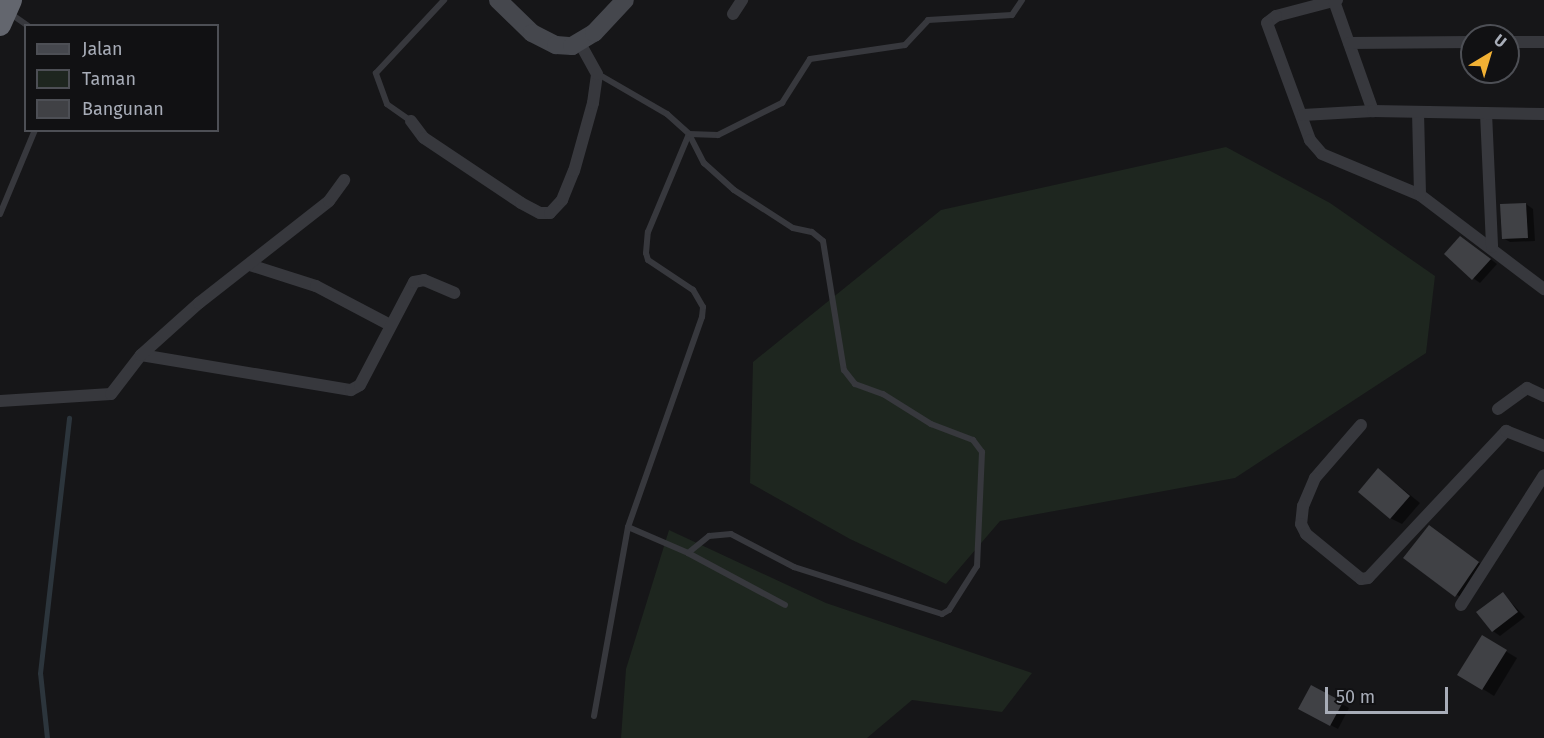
<!DOCTYPE html>
<style>
body{margin:0}
#map{position:relative;width:1544px;height:738px;overflow:hidden;background:#161618;font-family:"Fira Sans",sans-serif}
div>[style]{position:absolute}
[style*='--x']{left:calc(var(--x)*1px);top:calc(var(--y)*1px);width:calc(var(--w)*1px);rotate:calc(var(--a)*1deg)}
.green>*{inset:0;background:#1e261f}
.shadow>*{inset:0;background:#0007}
.stream>*{height:5px;margin:-2.5px;padding:0 2.5px;transform-origin:2.5px;border-radius:2.5px;background:#2c353c}
.building>*{inset:0;background:#404145}
.lane>*{height:6px;margin:-3px;padding:0 3px;transform-origin:3px;border-radius:3px;background:#37383d}
.street>*{height:12px;margin:-6px;padding:0 6px;transform-origin:6px;border-radius:6px;background:#37383d}
.secondary>*{height:18px;margin:-9px;padding:0 9px;transform-origin:9px;border-radius:9px;background:#45474d}
.highway>*{height:22px;margin:-11px;padding:0 11px;transform-origin:11px;border-radius:11px;background:#63666e}
span{translate:-50% -50%;white-space:nowrap;text-align:center;line-height:1.15;-webkit-text-stroke:6px #111113;paint-order:stroke}
.legend{position:absolute;left:24px;top:24px;width:195px;height:108px;box-sizing:border-box;background:#111113;border:2px solid #4d4f55;margin:0;padding:8px 10px;list-style:none;font-size:18px;color:#a8adb8}
.legend li{display:flex;align-items:center;gap:12px;height:30px}
.legend b{width:30px;border:2px solid #4d4f55}
.north{position:absolute;left:1460px;top:24px;width:60px;height:60px;box-sizing:border-box;background:#111113;border:2px solid #4d4f55;border-radius:50%;rotate:38deg;font-size:16px;font-weight:700;line-height:24px;text-align:center;color:#a8adb8}
.north::after{content:'';display:block;margin:auto;width:21px;height:27px;background:#f2b134;clip-path:polygon(50% 0,100% 100%,50% 72%,0 100%)}
.scale{position:absolute;left:1325px;top:687px;width:123px;height:27px;box-sizing:border-box;border:3px solid #a8adb8;border-top:0;padding-left:8px;font-size:18px;line-height:21px;white-space:nowrap;color:#a8adb8;-webkit-text-stroke:4px #111113;paint-order:stroke}
</style>
<div id="map">
<div class="green">
<i style="clip-path:polygon(1226px 147px,1330px 203px,1435px 276px,1426px 353px,1235px 478px,1000px 521px,946px 584px,850px 539px,750px 483px,753px 362px,941px 210px)"></i>
<i style="clip-path:polygon(669px 530px,826px 603px,1032px 673px,1002px 712px,912px 700px,867px 738px,621px 738px,626px 669px)"></i>
</div>
<div class="shadow">
<i style="clip-path:polygon(1526px 204px,1533px 209px,1535px 241px,1510px 242px,1503px 238px)"></i>
<i style="clip-path:polygon(1468px 242px,1497px 264px,1480px 283px,1473px 278px)"></i>
<i style="clip-path:polygon(1379px 470px,1420px 503px,1402px 524px,1390px 518px)"></i>
<i style="clip-path:polygon(1430px 527px,1489px 570px,1467px 602px,1405px 557px)"></i>
<i style="clip-path:polygon(1503px 594px,1525px 617px,1500px 636px,1493px 631px)"></i>
<i style="clip-path:polygon(1482px 637px,1517px 658px,1494px 696px,1459px 674px)"></i>
<i style="clip-path:polygon(1312px 687px,1349px 708px,1338px 729px,1300px 709px)"></i>
</div>
<div class="stream">
<i style="--x:47;--y:738;--w:65;--a:-96.1"></i>
<i style="--x:40;--y:673;--w:257;--a:-83.5"></i>
</div>
<div class="building">
<i style="clip-path:polygon(1526px 203px,1528px 238px,1502px 239px,1500px 204px)"></i>
<i style="clip-path:polygon(1460px 236px,1491px 259px,1472px 280px,1444px 254px)"></i>
<i style="clip-path:polygon(1378px 468px,1410px 496px,1390px 519px,1358px 492px)"></i>
<i style="clip-path:polygon(1429px 525px,1479px 562px,1455px 597px,1403px 558px)"></i>
<i style="clip-path:polygon(1503px 592px,1518px 612px,1492px 632px,1476px 612px)"></i>
<i style="clip-path:polygon(1482px 635px,1507px 650px,1482px 690px,1457px 675px)"></i>
<i style="clip-path:polygon(1311px 685px,1343px 702px,1330px 726px,1298px 709px)"></i>
</div>
<div class="lane">
<i style="--x:11;--y:14;--w:21;--a:35"></i>
<i style="--x:598;--y:74;--w:80;--a:30.1"></i>
<i style="--x:667;--y:114;--w:30;--a:42"></i>
<i style="--x:689;--y:134;--w:33;--a:63"></i>
<i style="--x:704;--y:163;--w:40;--a:42"></i>
<i style="--x:734;--y:190;--w:70;--a:32.8"></i>
<i style="--x:793;--y:228;--w:19;--a:12"></i>
<i style="--x:812;--y:232;--w:14;--a:39"></i>
<i style="--x:823;--y:241;--w:131;--a:80.8"></i>
<i style="--x:844;--y:370;--w:18;--a:52"></i>
<i style="--x:855;--y:384;--w:30;--a:20"></i>
<i style="--x:883;--y:394;--w:57;--a:32"></i>
<i style="--x:931;--y:424;--w:45;--a:20.9"></i>
<i style="--x:973;--y:440;--w:15;--a:53"></i>
<i style="--x:982;--y:452;--w:114;--a:92.5"></i>
<i style="--x:977;--y:566;--w:52;--a:122.5"></i>
<i style="--x:949;--y:610;--w:8;--a:150"></i>
<i style="--x:942;--y:614;--w:155;--a:-162.4"></i>
<i style="--x:794;--y:567;--w:71;--a:-152.4"></i>
<i style="--x:731;--y:534;--w:22;--a:175"></i>
<i style="--x:709;--y:536;--w:27;--a:141"></i>
<i style="--x:411;--y:121;--w:29;--a:-145"></i>
<i style="--x:387;--y:104;--w:33;--a:-110"></i>
<i style="--x:376;--y:73;--w:100;--a:-47"></i>
<i style="--x:0;--y:214;--w:91;--a:-67.4"></i>
<i style="--x:628;--y:527;--w:65;--a:23.4"></i>
<i style="--x:688;--y:553;--w:110;--a:28.2"></i>
<i style="--x:594;--y:716;--w:192;--a:-79.8"></i>
<i style="--x:628;--y:527;--w:223;--a:-70.6"></i>
<i style="--x:702;--y:317;--w:10;--a:-84"></i>
<i style="--x:703;--y:307;--w:20;--a:-120"></i>
<i style="--x:693;--y:290;--w:54;--a:-146.3"></i>
<i style="--x:648;--y:260;--w:7;--a:-106"></i>
<i style="--x:646;--y:253;--w:21;--a:-85"></i>
<i style="--x:648;--y:232;--w:106;--a:-67.3"></i>
<i style="--x:689;--y:134;--w:29;--a:2"></i>
<i style="--x:718;--y:135;--w:72;--a:-26.6"></i>
<i style="--x:782;--y:103;--w:52;--a:-57.5"></i>
<i style="--x:810;--y:59;--w:96;--a:-8.4"></i>
<i style="--x:905;--y:45;--w:34;--a:-47"></i>
<i style="--x:928;--y:20;--w:84;--a:-3.4"></i>
<i style="--x:1012;--y:15;--w:18;--a:-56"></i>
</div>
<div class="street">
<i style="--x:1337;--y:0;--w:63;--a:165.3"></i>
<i style="--x:1276;--y:16;--w:11;--a:142"></i>
<i style="--x:1267;--y:23;--w:125;--a:69.8"></i>
<i style="--x:1310;--y:140;--w:18;--a:49"></i>
<i style="--x:1322;--y:154;--w:106;--a:22.7"></i>
<i style="--x:1420;--y:195;--w:156;--a:37.2"></i>
<i style="--x:1334;--y:1;--w:117;--a:70.5"></i>
<i style="--x:733;--y:14;--w:17;--a:-57"></i>
<i style="--x:1508;--y:42;--w:36;--a:0"></i>
<i style="--x:1349;--y:43;--w:123;--a:-0.5"></i>
<i style="--x:1418;--y:112;--w:83;--a:88.6"></i>
<i style="--x:1486;--y:113;--w:134;--a:87.4"></i>
<i style="--x:1303;--y:115;--w:70;--a:-3.3"></i>
<i style="--x:1373;--y:111;--w:171;--a:1"></i>
<i style="--x:411;--y:121;--w:21;--a:53"></i>
<i style="--x:424;--y:138;--w:117;--a:33.8"></i>
<i style="--x:521;--y:203;--w:21;--a:28"></i>
<i style="--x:540;--y:213;--w:10;--a:0"></i>
<i style="--x:550;--y:213;--w:18;--a:-47"></i>
<i style="--x:562;--y:200;--w:31;--a:-68"></i>
<i style="--x:574;--y:171;--w:71;--a:-74.4"></i>
<i style="--x:593;--y:103;--w:29;--a:-82"></i>
<i style="--x:597;--y:74;--w:35;--a:-119"></i>
<i style="--x:250;--y:265;--w:69;--a:17.7"></i>
<i style="--x:316;--y:286;--w:84;--a:27.8"></i>
<i style="--x:141;--y:355;--w:213;--a:9.5"></i>
<i style="--x:351;--y:390;--w:10;--a:-29"></i>
<i style="--x:360;--y:385;--w:116;--a:-62.3"></i>
<i style="--x:414;--y:282;--w:10;--a:-11"></i>
<i style="--x:424;--y:280;--w:33;--a:23"></i>
<i style="--x:0;--y:401;--w:111;--a:-3.6"></i>
<i style="--x:111;--y:394;--w:49;--a:-52.4"></i>
<i style="--x:141;--y:355;--w:78;--a:-41.9"></i>
<i style="--x:199;--y:303;--w:165;--a:-38.1"></i>
<i style="--x:329;--y:201;--w:26;--a:-54"></i>
<i style="--x:1498;--y:409;--w:36;--a:-36"></i>
<i style="--x:1527;--y:388;--w:19;--a:25"></i>
<i style="--x:1361;--y:425;--w:70;--a:131"></i>
<i style="--x:1315;--y:478;--w:30;--a:113"></i>
<i style="--x:1303;--y:506;--w:18;--a:96"></i>
<i style="--x:1301;--y:524;--w:11;--a:63"></i>
<i style="--x:1306;--y:534;--w:71;--a:39.3"></i>
<i style="--x:1361;--y:579;--w:7;--a:-8"></i>
<i style="--x:1368;--y:578;--w:202;--a:-46.8"></i>
<i style="--x:1506;--y:431;--w:41;--a:21.5"></i>
<i style="--x:1461;--y:605;--w:154;--a:-57.4"></i>
</div>
<div class="secondary">
<i style="--x:498;--y:0;--w:47;--a:44.1"></i>
<i style="--x:532;--y:33;--w:27;--a:27"></i>
<i style="--x:556;--y:45;--w:16;--a:4"></i>
<i style="--x:572;--y:46;--w:26;--a:-31"></i>
<i style="--x:594;--y:33;--w:45;--a:-46.8"></i>
</div>
<div class="highway">
<i style="--x:0;--y:25;--w:27;--a:-66"></i>
</div>
<ul class="legend">
<li><b style="height:8px;background:#45474d"></b>Jalan</li>
<li><b style="height:16px;background:#1e261f"></b>Taman</li>
<li><b style="height:16px;background:#404145"></b>Bangunan</li>
</ul>
<div class="north">U</div>
<div class="scale">50 m</div>
</div>
